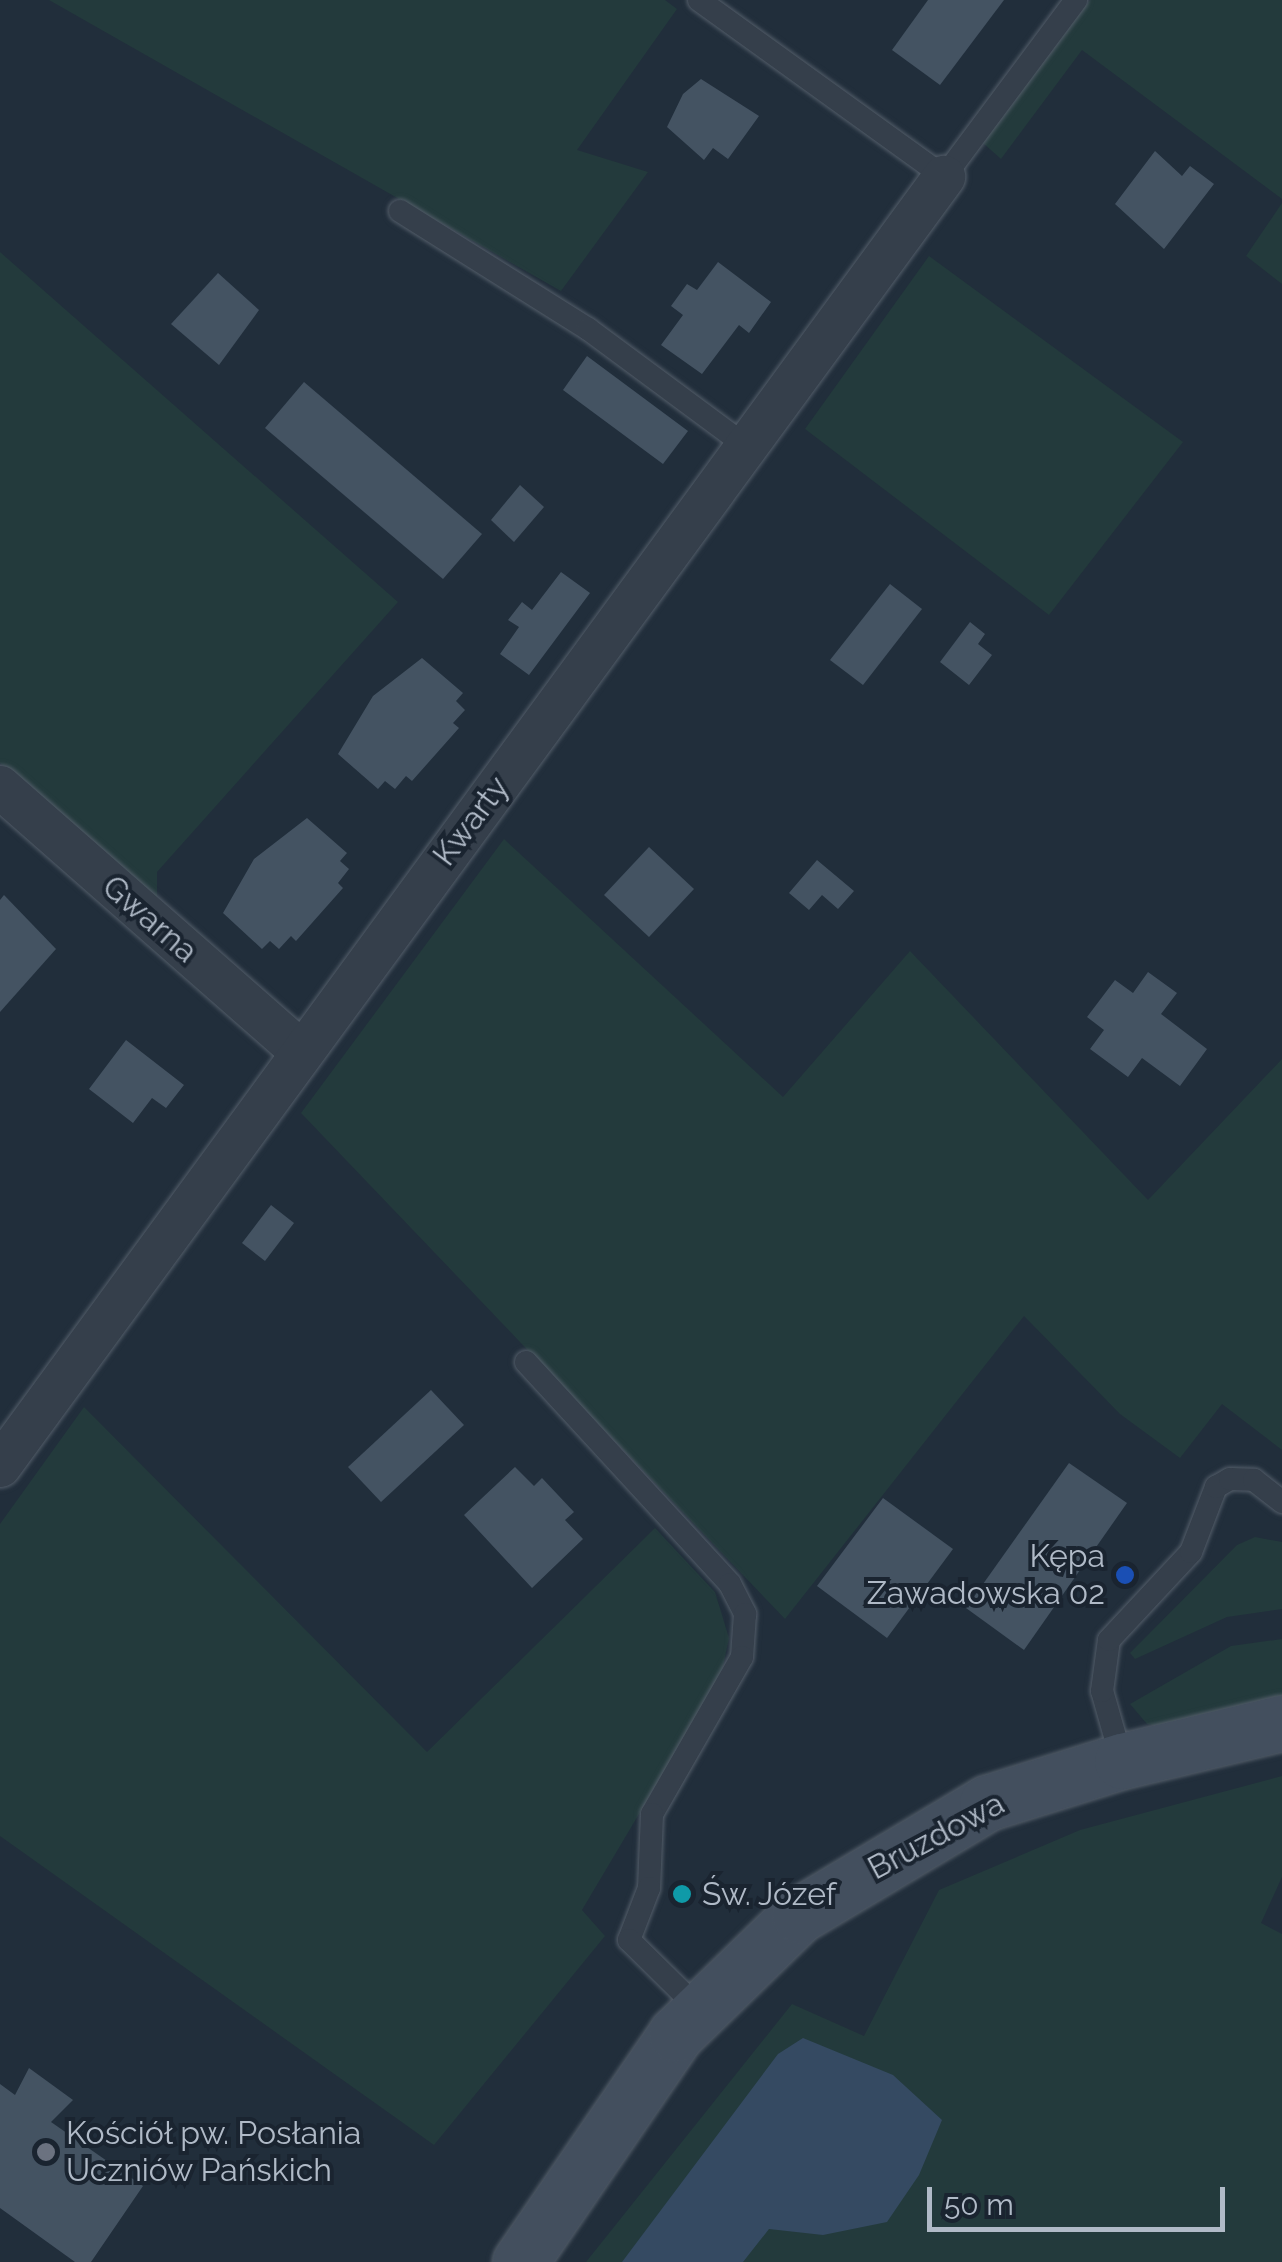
<!DOCTYPE html>
<meta charset="utf-8">
<style>
body{margin:0}
#map{position:relative;width:1282px;height:2262px;overflow:hidden;background:#212e3b;font-family:Raleway,sans-serif}
div>[style]{position:absolute}
[style*='--x']{left:calc(var(--x)*1px);top:calc(var(--y)*1px);width:calc(var(--w)*1px);rotate:calc(var(--a)*1deg)}
.green>*{inset:0;background:#233a3c}
.water>*{inset:0;background:#354a62}
.building>*{inset:0;background:#445362}
.roads{filter:drop-shadow(0 0 2px #535d69) drop-shadow(0 0 2px #535d69)}
.lane>*{height:22px;margin:-11px;padding:0 11px;transform-origin:11px;border-radius:11px;background:#353f4b}
.street>*{height:42px;margin:-21px;padding:0 21px;transform-origin:21px;border-radius:21px;background:#353f4b}
.secondary>*{height:55px;margin:-27.5px;padding:0 27.5px;transform-origin:27.5px;border-radius:27.5px;background:#434f5e}
.dots>*{width:28px;height:28px;translate:-50% -50%;box-sizing:border-box;border:5px solid #1a2430;border-radius:50%}
span{translate:-50% -50%;white-space:nowrap;text-align:center;line-height:1.15;-webkit-text-stroke:8px #1a2430;paint-order:stroke}
.street-label{font-size:32px;color:#b0bac7}
.poi-label{font-size:32px;color:#b0bac7}
.right{translate:-100% -50%;text-align:right}
.left{translate:0 -50%;text-align:left}
.scale{position:absolute;left:927px;top:2187px;width:298px;height:45px;box-sizing:border-box;border:5px solid #b0bac7;border-top:0;padding-left:12px;font-size:30px;line-height:35px;white-space:nowrap;color:#b0bac7;-webkit-text-stroke:8px #1a2430;paint-order:stroke}
</style>
<div id="map">
<div class="green">
<i style="clip-path:polygon(49px 0,665px 0,677px 9px,577px 150px,648px 172px,561px 291px)"></i>
<i style="clip-path:polygon(1090px 0,1282px 0,1282px 199px,1082px 50px,1001px 159px,983px 143px)"></i>
<i style="clip-path:polygon(1282px 203px,1282px 284px,1246px 256px)"></i>
<i style="clip-path:polygon(0 252px,398px 602px,157px 872px,157px 899px,0 763px)"></i>
<i style="clip-path:polygon(929px 256px,1183px 442px,1049px 615px,805px 429px)"></i>
<i style="clip-path:polygon(504px 839px,783px 1097px,910px 951px,1148px 1200px,1282px 1059px,1282px 1450px,1222px 1404px,1180px 1458px,1120px 1414px,1024px 1316px,785px 1619px,301px 1113px)"></i>
<i style="clip-path:polygon(84px 1407px,427px 1752px,655px 1528px,715px 1592px,729px 1638px,721px 1676px,582px 1910px,605px 1936px,434px 2145px,0 1836px,0 1524px)"></i>
<i style="clip-path:polygon(1255px 1537px,1282px 1542px,1282px 1609px,1227px 1617px,1135px 1659px,1130px 1653px,1237px 1545px)"></i>
<i style="clip-path:polygon(1282px 1639px,1282px 1703px,1167px 1728px,1147px 1724px,1130px 1704px,1231px 1646px)"></i>
<i style="clip-path:polygon(1282px 1776px,1282px 1877px,1261px 1923px,1282px 1934px,1282px 2262px,586px 2262px,792px 2004px,864px 2036px,939px 1890px,1080px 1830px)"></i>
</div>
<div class="water">
<i style="clip-path:polygon(803px 2038px,893px 2075px,942px 2120px,919px 2175px,887px 2222px,823px 2235px,769px 2229px,743px 2262px,622px 2262px,778px 2054px)"></i>
</div>
<div class="building">
<i style="clip-path:polygon(928px 0,1004px 0,940px 85px,892px 50px)"></i>
<i style="clip-path:polygon(701px 79px,759px 116px,728px 159px,713px 148px,704px 160px,667px 127px,683px 94px)"></i>
<i style="clip-path:polygon(1155px 151px,1182px 176px,1190px 166px,1214px 184px,1164px 249px,1115px 204px)"></i>
<i style="clip-path:polygon(718px 262px,771px 302px,749px 333px,739px 325px,702px 374px,661px 345px,683px 315px,671px 306px,687px 284px,697px 290px)"></i>
<i style="clip-path:polygon(218px 273px,259px 310px,219px 365px,171px 324px)"></i>
<i style="clip-path:polygon(587px 356px,688px 431px,663px 464px,563px 390px)"></i>
<i style="clip-path:polygon(304px 382px,482px 534px,443px 579px,265px 428px)"></i>
<i style="clip-path:polygon(520px 485px,544px 507px,514px 542px,491px 520px)"></i>
<i style="clip-path:polygon(561px 572px,590px 593px,529px 675px,500px 654px,519px 627px,508px 620px,522px 602px,532px 610px)"></i>
<i style="clip-path:polygon(890px 584px,922px 609px,863px 685px,830px 660px)"></i>
<i style="clip-path:polygon(970px 622px,985px 634px,978px 644px,992px 655px,969px 685px,940px 662px)"></i>
<i style="clip-path:polygon(422px 658px,463px 693px,456px 701px,465px 710px,453px 723px,459px 728px,412px 781px,406px 776px,395px 789px,385px 781px,378px 789px,338px 754px,373px 696px)"></i>
<i style="clip-path:polygon(307px 818px,347px 853px,340px 861px,349px 869px,338px 883px,343px 888px,296px 941px,291px 936px,279px 949px,270px 941px,262px 949px,223px 913px,254px 859px)"></i>
<i style="clip-path:polygon(649px 847px,694px 889px,649px 937px,604px 895px)"></i>
<i style="clip-path:polygon(817px 860px,854px 891px,838px 909px,822px 895px,809px 910px,789px 893px)"></i>
<i style="clip-path:polygon(4px 895px,56px 949px,0 1012px,0 900px)"></i>
<i style="clip-path:polygon(1148px 972px,1177px 993px,1161px 1014px,1207px 1049px,1180px 1086px,1142px 1058px,1128px 1077px,1090px 1049px,1104px 1030px,1087px 1017px,1115px 980px,1133px 993px)"></i>
<i style="clip-path:polygon(126px 1040px,184px 1085px,166px 1108px,152px 1098px,133px 1123px,89px 1089px)"></i>
<i style="clip-path:polygon(271px 1205px,294px 1223px,265px 1261px,242px 1243px)"></i>
<i style="clip-path:polygon(431px 1390px,464px 1425px,381px 1502px,348px 1467px)"></i>
<i style="clip-path:polygon(1069px 1463px,1127px 1503px,1024px 1650px,966px 1608px)"></i>
<i style="clip-path:polygon(515px 1467px,534px 1486px,542px 1478px,574px 1512px,565px 1520px,583px 1539px,532px 1588px,464px 1515px)"></i>
<i style="clip-path:polygon(883px 1498px,953px 1549px,887px 1638px,817px 1586px)"></i>
<i style="clip-path:polygon(29px 2068px,73px 2100px,51px 2122px,143px 2186px,91px 2262px,75px 2262px,0 2208px,0 2084px,15px 2095px)"></i>
</div>
<div class="roads">
<div class="lane">
<i style="--x:699;--y:0;--w:302;--a:35.8"></i>
<i style="--x:944;--y:177;--w:221;--a:-53.3"></i>
<i style="--x:400;--y:211;--w:222;--a:32.1"></i>
<i style="--x:588;--y:329;--w:200;--a:36.5"></i>
<i style="--x:526;--y:1362;--w:301;--a:47.4"></i>
<i style="--x:730;--y:1584;--w:34;--a:63"></i>
<i style="--x:745;--y:1614;--w:43;--a:94"></i>
<i style="--x:742;--y:1657;--w:181;--a:119.8"></i>
<i style="--x:652;--y:1814;--w:74;--a:92.3"></i>
<i style="--x:649;--y:1888;--w:56;--a:111"></i>
<i style="--x:629;--y:1940;--w:98;--a:44.6"></i>
<i style="--x:1122;--y:1761;--w:73;--a:-105.9"></i>
<i style="--x:1102;--y:1691;--w:51;--a:-82.2"></i>
<i style="--x:1109;--y:1640;--w:120;--a:-47"></i>
<i style="--x:1191;--y:1552;--w:70;--a:-69"></i>
<i style="--x:1216;--y:1487;--w:16;--a:-30"></i>
<i style="--x:1230;--y:1479;--w:24;--a:2"></i>
<i style="--x:1254;--y:1480;--w:36;--a:38"></i>
</div>
<div class="street">
<i style="--x:0;--y:787;--w:400;--a:41.3"></i>
<i style="--x:0;--y:1466;--w:1598;--a:-53.78"></i>
</div>
<div class="secondary">
<i style="--x:520;--y:2262;--w:276;--a:-55.6"></i>
<i style="--x:676;--y:2034;--w:171;--a:-44.1"></i>
<i style="--x:799;--y:1915;--w:219;--a:-30.8"></i>
<i style="--x:987;--y:1803;--w:141;--a:-17.3"></i>
<i style="--x:1122;--y:1761;--w:164;--a:-13.4"></i>
</div>
</div>
<div class="dots">
<i style="left:1125px;top:1575px;background:#1a4fb4"></i>
<i style="left:682px;top:1894px;background:#0f9aa8"></i>
<i style="left:46px;top:2152px;background:#6b7280"></i>
</div>
<div class="street-label">
<span style="left:471px;top:821px;rotate:-53deg">Kwarty</span>
<span style="left:150px;top:919px;rotate:41deg">Gwarna</span>
<span style="left:936px;top:1836px;rotate:-28deg">Bruzdowa</span>
</div>
<div class="poi-label">
<span class="right" style="left:1105px;top:1575px">Kępa<br>Zawadowska 02</span>
<span class="left" style="left:702px;top:1894px">Św. Józef</span>
<span class="left" style="left:66px;top:2152px">Kościół pw. Posłania<br>Uczniów Pańskich</span>
</div>
<div class="scale">50 m</div>
</div>
